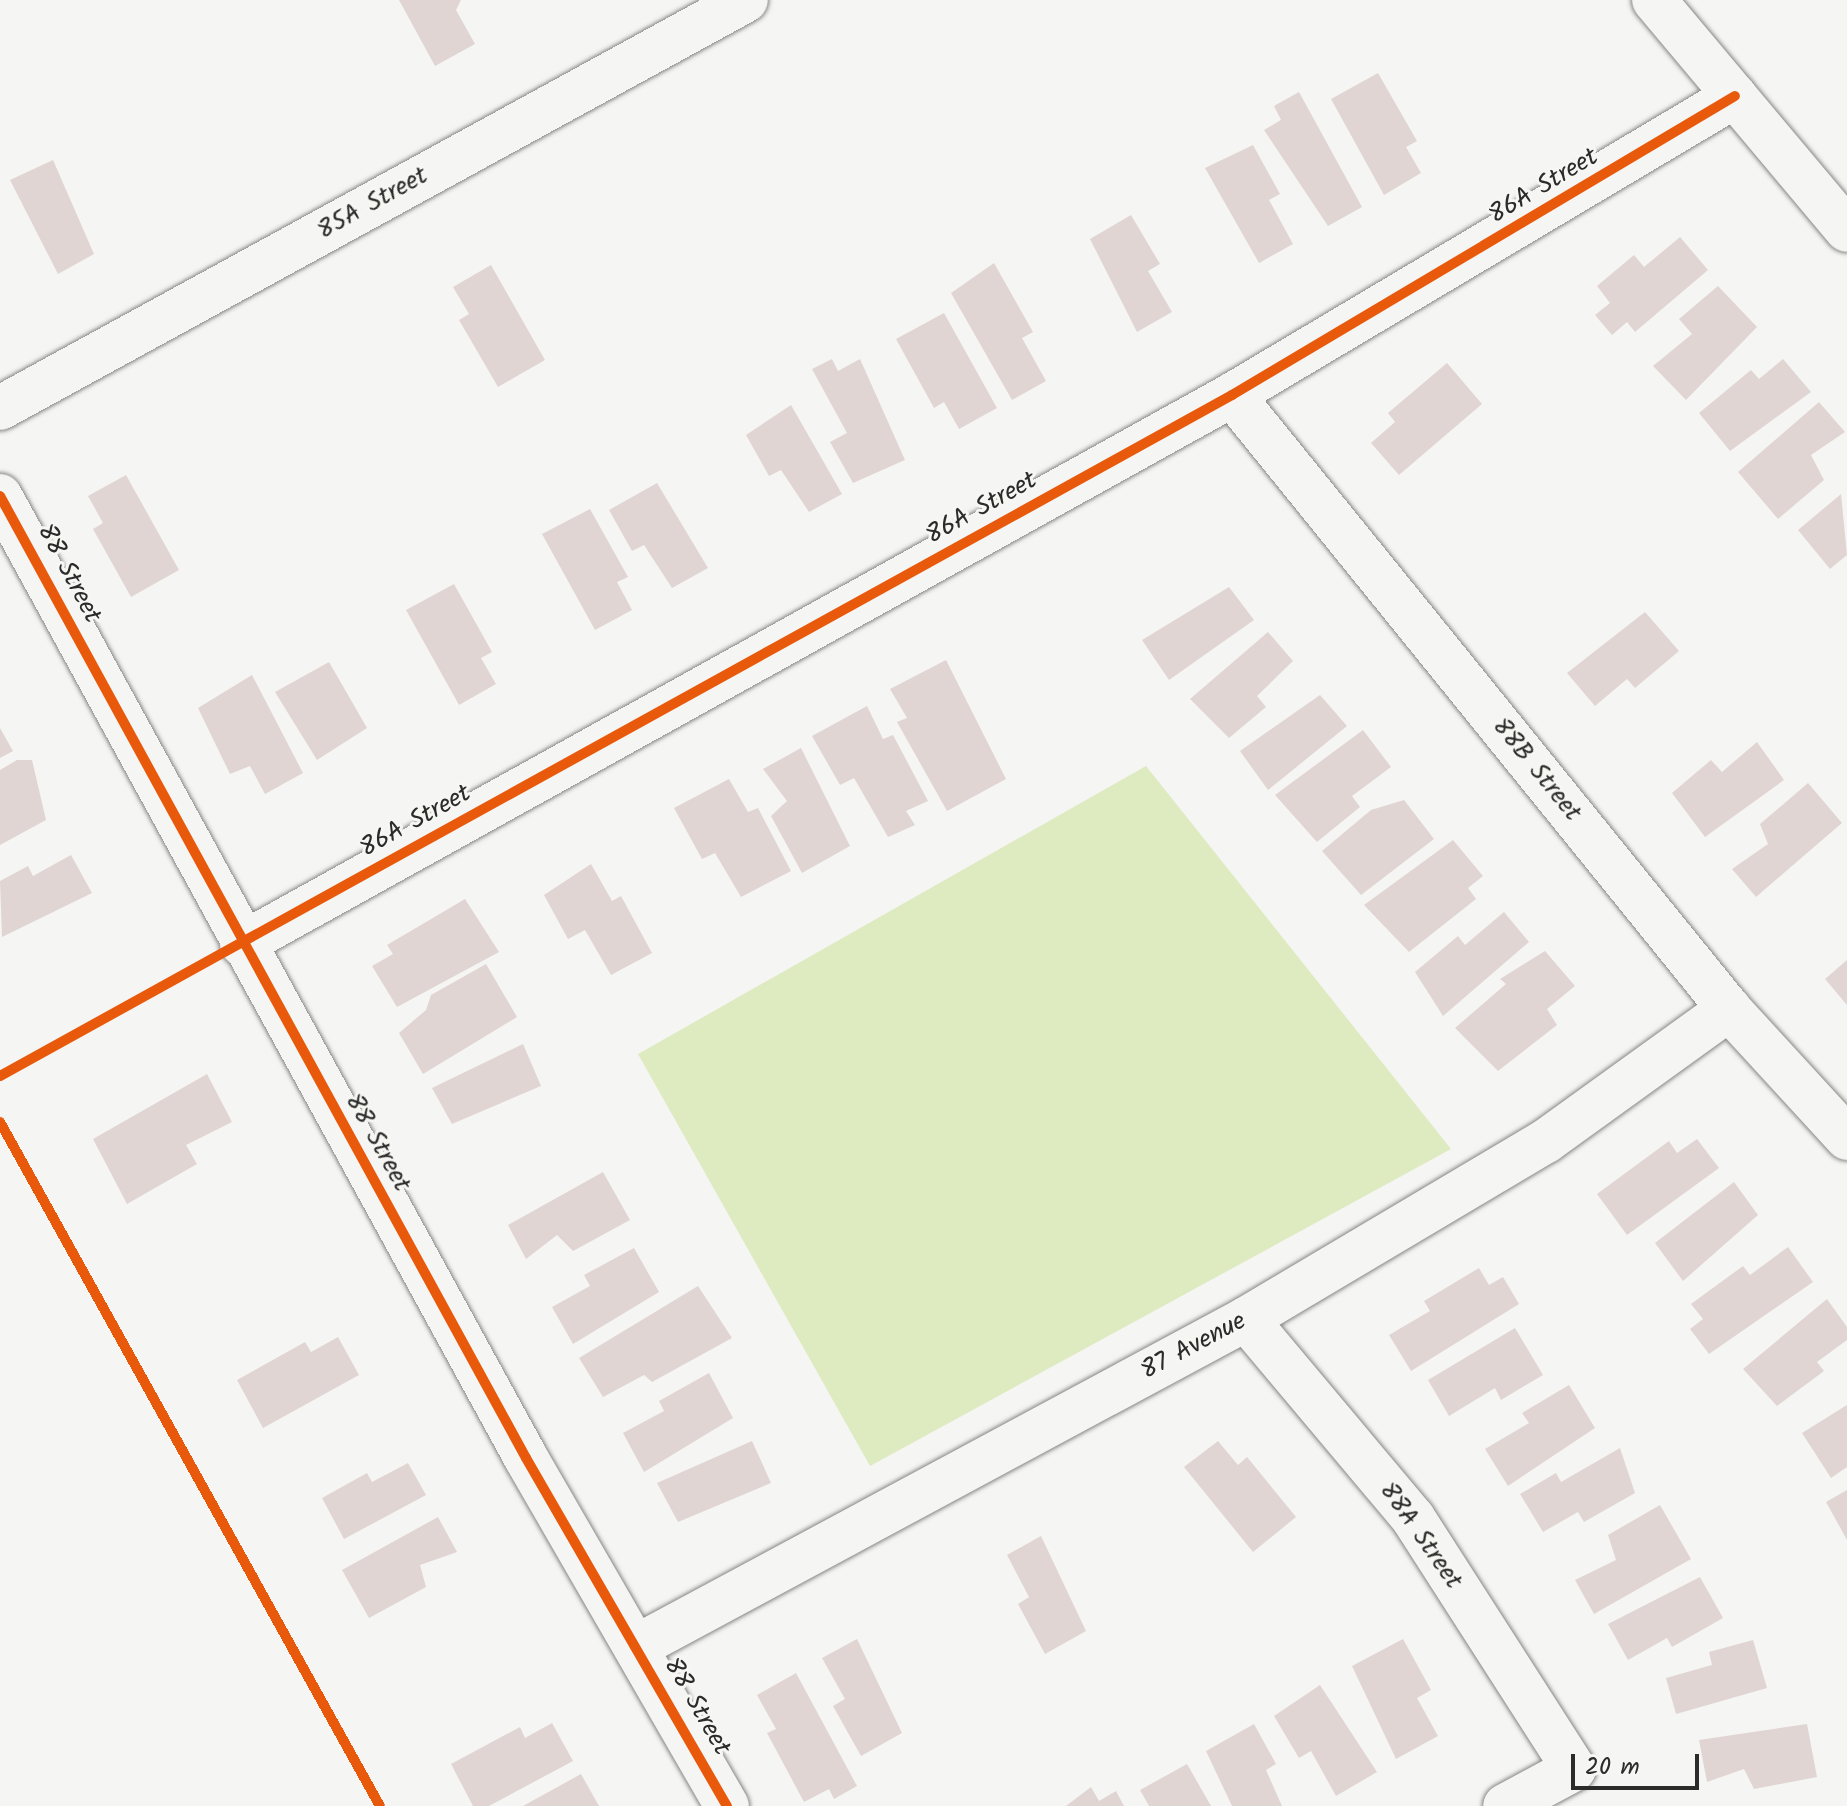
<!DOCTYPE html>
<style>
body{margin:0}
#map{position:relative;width:1847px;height:1806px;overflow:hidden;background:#f5f5f3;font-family:Kalam,sans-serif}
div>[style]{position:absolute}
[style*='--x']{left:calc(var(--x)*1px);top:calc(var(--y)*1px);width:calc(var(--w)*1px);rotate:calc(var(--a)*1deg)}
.green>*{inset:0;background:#deeac0}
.building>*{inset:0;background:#e0d5d2}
.roads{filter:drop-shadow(0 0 2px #868685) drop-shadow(0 0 2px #868685)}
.minor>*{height:44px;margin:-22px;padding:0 22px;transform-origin:22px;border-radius:22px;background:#f5f5f3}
.cycleway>*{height:10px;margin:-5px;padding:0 5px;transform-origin:5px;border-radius:5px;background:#e8590c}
span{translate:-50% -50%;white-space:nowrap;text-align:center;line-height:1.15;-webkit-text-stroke:6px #f6f6f2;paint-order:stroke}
.street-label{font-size:26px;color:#2b2b2b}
.scale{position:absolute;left:1571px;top:1754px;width:128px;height:36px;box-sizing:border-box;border:4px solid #2b2b2b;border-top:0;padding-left:10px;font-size:24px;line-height:28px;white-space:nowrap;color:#2b2b2b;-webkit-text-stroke:6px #f6f6f2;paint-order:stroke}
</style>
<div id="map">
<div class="green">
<i style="clip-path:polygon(1146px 766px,1451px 1149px,870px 1466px,638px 1054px)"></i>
</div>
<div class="building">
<i style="clip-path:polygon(399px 0,461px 0,456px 10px,475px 44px,435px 66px)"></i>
<i style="clip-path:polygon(1378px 73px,1417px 141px,1406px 147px,1421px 173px,1384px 195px,1331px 99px)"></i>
<i style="clip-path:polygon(1299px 92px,1362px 207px,1328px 226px,1264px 130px,1281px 120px,1274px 106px)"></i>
<i style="clip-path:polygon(1253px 145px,1280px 194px,1269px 200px,1293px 244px,1259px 263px,1205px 168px)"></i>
<i style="clip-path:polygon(53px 160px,94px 254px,58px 274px,10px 180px)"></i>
<i style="clip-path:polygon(1131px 215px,1160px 264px,1148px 271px,1172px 312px,1137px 332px,1090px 239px)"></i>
<i style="clip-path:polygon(1680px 237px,1708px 270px,1635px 332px,1627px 322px,1612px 335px,1595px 315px,1610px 303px,1597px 286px,1634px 255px,1644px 267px)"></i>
<i style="clip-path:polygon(994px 263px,1033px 332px,1022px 338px,1046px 381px,1012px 400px,951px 293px)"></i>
<i style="clip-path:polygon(491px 265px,545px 360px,498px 387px,459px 320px,469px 314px,453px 287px)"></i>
<i style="clip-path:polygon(1718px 286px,1757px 327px,1686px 400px,1653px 366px,1692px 334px,1679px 319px)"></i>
<i style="clip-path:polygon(944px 313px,997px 408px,959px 429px,944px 402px,934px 408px,896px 339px)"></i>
<i style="clip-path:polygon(832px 359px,838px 371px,860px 359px,905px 460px,853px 483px,830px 442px,847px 433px,812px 369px)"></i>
<i style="clip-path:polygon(1783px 359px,1811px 392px,1730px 451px,1699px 413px,1751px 370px,1759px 379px)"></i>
<i style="clip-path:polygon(1447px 363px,1482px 404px,1399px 475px,1371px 443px,1395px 422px,1388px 413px)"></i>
<i style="clip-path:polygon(1819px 402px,1845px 432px,1811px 455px,1824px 480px,1778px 519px,1738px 472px)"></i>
<i style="clip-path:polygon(791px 405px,842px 494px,809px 512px,781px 470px,769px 476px,746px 435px)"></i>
<i style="clip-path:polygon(126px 475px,179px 570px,131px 597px,93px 529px,103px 523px,88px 496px)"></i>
<i style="clip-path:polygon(657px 483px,708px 568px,672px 588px,644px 545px,632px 551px,609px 510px)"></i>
<i style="clip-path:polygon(1841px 494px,1847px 555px,1830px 569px,1798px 530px)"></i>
<i style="clip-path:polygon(590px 509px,628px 577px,617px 582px,632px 610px,595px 630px,542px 534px)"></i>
<i style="clip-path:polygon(454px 584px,492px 652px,481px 658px,496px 684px,459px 705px,406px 610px)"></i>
<i style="clip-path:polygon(1229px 587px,1254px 620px,1169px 680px,1142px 640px)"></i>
<i style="clip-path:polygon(1645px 612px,1679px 651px,1635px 688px,1627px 679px,1595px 706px,1567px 673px)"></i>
<i style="clip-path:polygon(1268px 632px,1293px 661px,1257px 696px,1266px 707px,1229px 738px,1190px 699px)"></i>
<i style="clip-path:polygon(946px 660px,1006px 779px,947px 811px,897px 722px,907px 718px,890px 689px)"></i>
<i style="clip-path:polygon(329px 662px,367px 728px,317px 760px,275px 692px)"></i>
<i style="clip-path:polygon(252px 675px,303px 773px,265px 794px,250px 766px,230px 774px,198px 708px)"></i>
<i style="clip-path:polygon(1320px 695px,1347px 726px,1268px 790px,1240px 751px)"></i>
<i style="clip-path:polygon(867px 706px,883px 739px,893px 735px,928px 801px,906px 811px,915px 825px,888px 837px,854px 778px,840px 785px,812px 736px)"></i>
<i style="clip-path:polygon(0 728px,13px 751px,0 758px)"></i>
<i style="clip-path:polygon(1363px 730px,1391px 767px,1352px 796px,1360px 807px,1317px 842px,1275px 795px)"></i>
<i style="clip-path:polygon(1757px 742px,1784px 780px,1705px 837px,1672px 793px,1711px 760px,1722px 772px)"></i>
<i style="clip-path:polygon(801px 748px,850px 846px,802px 873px,771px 816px,787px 801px,763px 769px)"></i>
<i style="clip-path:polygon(17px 760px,32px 760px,46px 820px,0 845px,0 770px)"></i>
<i style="clip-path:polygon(729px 779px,748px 812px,758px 808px,791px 871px,741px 897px,715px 853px,702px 859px,674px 808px)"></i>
<i style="clip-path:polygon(1808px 783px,1842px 823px,1756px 897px,1732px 869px,1768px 844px,1760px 824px)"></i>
<i style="clip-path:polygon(1404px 800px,1434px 839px,1361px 895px,1322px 851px,1371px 810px)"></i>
<i style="clip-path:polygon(1453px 840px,1483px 876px,1468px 888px,1476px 899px,1409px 952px,1364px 905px)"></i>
<i style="clip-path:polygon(71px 855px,92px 893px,2px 937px,0 881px,28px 866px,33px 876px)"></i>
<i style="clip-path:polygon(591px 864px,612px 901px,621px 896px,652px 953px,611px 975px,585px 930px,568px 939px,544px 895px)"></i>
<i style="clip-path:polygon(465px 899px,499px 952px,397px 1007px,372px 966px,393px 954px,387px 945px)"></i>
<i style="clip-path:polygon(1504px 912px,1529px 942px,1443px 1016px,1415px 972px,1458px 936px,1465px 945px)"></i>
<i style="clip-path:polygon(1545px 951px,1575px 986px,1547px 1009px,1557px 1025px,1498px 1071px,1455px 1028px,1506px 984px,1500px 979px)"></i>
<i style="clip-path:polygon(1847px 960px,1847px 1005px,1825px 979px)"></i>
<i style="clip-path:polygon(486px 964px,517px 1017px,423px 1074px,399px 1033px,426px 1010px,431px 995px)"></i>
<i style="clip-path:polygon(523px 1044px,541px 1086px,452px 1124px,432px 1088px)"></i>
<i style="clip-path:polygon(207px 1074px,232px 1122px,186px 1145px,197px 1164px,127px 1204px,93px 1139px)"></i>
<i style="clip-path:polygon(1697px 1139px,1719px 1168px,1627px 1235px,1597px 1194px,1669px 1141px,1677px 1153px)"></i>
<i style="clip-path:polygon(603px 1172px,630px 1220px,573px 1251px,557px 1235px,526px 1259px,508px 1225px)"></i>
<i style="clip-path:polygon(1734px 1182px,1758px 1215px,1683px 1281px,1655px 1243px)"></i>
<i style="clip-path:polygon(1788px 1247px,1813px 1282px,1709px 1354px,1690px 1329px,1703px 1319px,1691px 1304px,1743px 1266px,1750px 1275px)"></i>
<i style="clip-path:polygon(634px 1248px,659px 1292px,573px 1344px,552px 1307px,590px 1286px,584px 1275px)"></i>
<i style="clip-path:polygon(1479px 1268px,1489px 1285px,1503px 1277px,1519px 1304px,1411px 1371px,1389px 1335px,1430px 1311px,1424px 1301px)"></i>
<i style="clip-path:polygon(698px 1286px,732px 1338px,652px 1382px,644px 1375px,603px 1397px,579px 1358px)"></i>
<i style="clip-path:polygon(1827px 1299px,1847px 1327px,1847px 1340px,1817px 1362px,1824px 1371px,1777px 1406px,1743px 1369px)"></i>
<i style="clip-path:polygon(1515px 1328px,1543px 1375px,1501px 1400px,1495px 1388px,1449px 1416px,1428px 1380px)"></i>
<i style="clip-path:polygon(338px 1337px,359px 1375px,263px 1428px,237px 1380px,305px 1342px,311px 1352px)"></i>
<i style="clip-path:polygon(709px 1373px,733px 1418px,644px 1472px,623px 1433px,664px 1411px,659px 1401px)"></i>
<i style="clip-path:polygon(1569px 1385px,1595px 1428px,1508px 1486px,1485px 1449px,1529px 1423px,1522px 1413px)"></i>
<i style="clip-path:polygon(1847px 1405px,1847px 1467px,1831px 1478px,1802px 1433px)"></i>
<i style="clip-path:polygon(752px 1441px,771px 1483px,678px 1522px,657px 1483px)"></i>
<i style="clip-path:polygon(1218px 1441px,1238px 1465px,1247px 1457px,1296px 1517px,1253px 1552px,1184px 1467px)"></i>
<i style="clip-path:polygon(1620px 1448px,1635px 1493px,1584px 1522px,1578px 1512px,1543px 1532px,1520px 1494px,1556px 1473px,1561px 1482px)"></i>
<i style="clip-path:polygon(408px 1463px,426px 1495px,344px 1539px,322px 1498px,367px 1473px,372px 1482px)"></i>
<i style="clip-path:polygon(1847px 1490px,1847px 1540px,1826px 1502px)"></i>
<i style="clip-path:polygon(1660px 1505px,1691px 1559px,1594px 1614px,1575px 1580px,1616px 1560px,1608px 1535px)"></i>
<i style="clip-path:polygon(438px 1517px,457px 1552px,420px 1565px,426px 1587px,369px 1618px,342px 1570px)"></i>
<i style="clip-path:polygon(1041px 1536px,1086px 1631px,1045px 1654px,1018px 1604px,1029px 1597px,1007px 1555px)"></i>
<i style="clip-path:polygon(1700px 1577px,1723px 1618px,1672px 1647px,1667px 1638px,1628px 1660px,1608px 1624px)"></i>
<i style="clip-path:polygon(857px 1639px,902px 1733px,861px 1756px,833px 1706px,845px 1699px,822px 1658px)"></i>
<i style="clip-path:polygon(1403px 1639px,1431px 1690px,1417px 1698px,1438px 1736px,1396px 1759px,1352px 1666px)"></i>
<i style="clip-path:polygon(1753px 1640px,1767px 1688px,1676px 1714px,1666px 1678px,1712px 1665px,1709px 1652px)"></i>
<i style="clip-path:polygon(796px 1673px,857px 1786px,834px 1799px,829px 1789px,804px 1802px,767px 1733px,776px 1729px,757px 1695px)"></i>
<i style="clip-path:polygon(1320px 1685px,1377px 1772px,1336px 1796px,1311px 1751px,1299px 1758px,1274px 1716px)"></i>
<i style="clip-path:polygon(552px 1723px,573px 1761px,489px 1806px,473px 1806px,451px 1764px,520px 1727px,525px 1738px)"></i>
<i style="clip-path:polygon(1254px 1724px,1276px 1764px,1266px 1770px,1282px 1806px,1232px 1806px,1206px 1751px)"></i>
<i style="clip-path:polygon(1807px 1724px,1817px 1777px,1754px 1789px,1744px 1769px,1707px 1782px,1699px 1740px)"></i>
<i style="clip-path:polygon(1187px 1764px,1211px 1806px,1149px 1806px,1140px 1790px)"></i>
<i style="clip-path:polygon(581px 1774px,599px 1806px,523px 1806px)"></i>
<i style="clip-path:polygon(1091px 1787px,1099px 1801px,1116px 1791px,1124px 1806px,1066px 1806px)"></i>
</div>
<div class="roads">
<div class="minor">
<i style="--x:1654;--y:0;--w:300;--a:50"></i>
<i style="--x:1232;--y:395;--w:790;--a:51.01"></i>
<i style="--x:1729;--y:1009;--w:175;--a:47.5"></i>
<i style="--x:0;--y:408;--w:850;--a:-28.67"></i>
<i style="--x:0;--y:496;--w:1096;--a:61.33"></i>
<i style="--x:526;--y:1458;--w:402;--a:60"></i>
<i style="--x:242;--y:944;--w:1132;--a:-29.01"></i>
<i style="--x:1232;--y:395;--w:585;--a:-30.73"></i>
<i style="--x:1246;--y:1319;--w:260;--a:50"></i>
<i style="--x:1413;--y:1518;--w:298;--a:57.3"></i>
<i style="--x:1574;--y:1769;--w:78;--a:151.8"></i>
<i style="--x:636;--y:1647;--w:693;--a:-28.27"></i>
<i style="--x:1246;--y:1319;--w:349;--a:-30.7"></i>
<i style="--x:1546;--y:1141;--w:226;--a:-35.8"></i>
</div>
</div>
<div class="cycleway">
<i style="--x:0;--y:496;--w:1096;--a:61.33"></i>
<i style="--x:526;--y:1458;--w:402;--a:60"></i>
<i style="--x:0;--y:1076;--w:1408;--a:-28.93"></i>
<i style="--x:1232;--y:395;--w:585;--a:-30.73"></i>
<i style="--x:0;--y:1122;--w:782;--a:60.95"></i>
</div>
<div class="street-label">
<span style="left:1544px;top:187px;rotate:-31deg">86A Street</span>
<span style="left:373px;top:204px;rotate:-29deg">85A Street</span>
<span style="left:982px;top:509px;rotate:-29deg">86A Street</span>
<span style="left:68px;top:574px;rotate:62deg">88 Street</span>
<span style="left:1536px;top:770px;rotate:51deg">88B Street</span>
<span style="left:416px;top:822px;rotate:-29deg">86A Street</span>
<span style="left:377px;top:1143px;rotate:61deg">88 Street</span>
<span style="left:1194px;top:1347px;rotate:-28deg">87 Avenue</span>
<span style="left:1420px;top:1536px;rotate:55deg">88A Street</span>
<span style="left:696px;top:1707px;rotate:60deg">88 Street</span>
</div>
<div class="scale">20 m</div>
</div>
